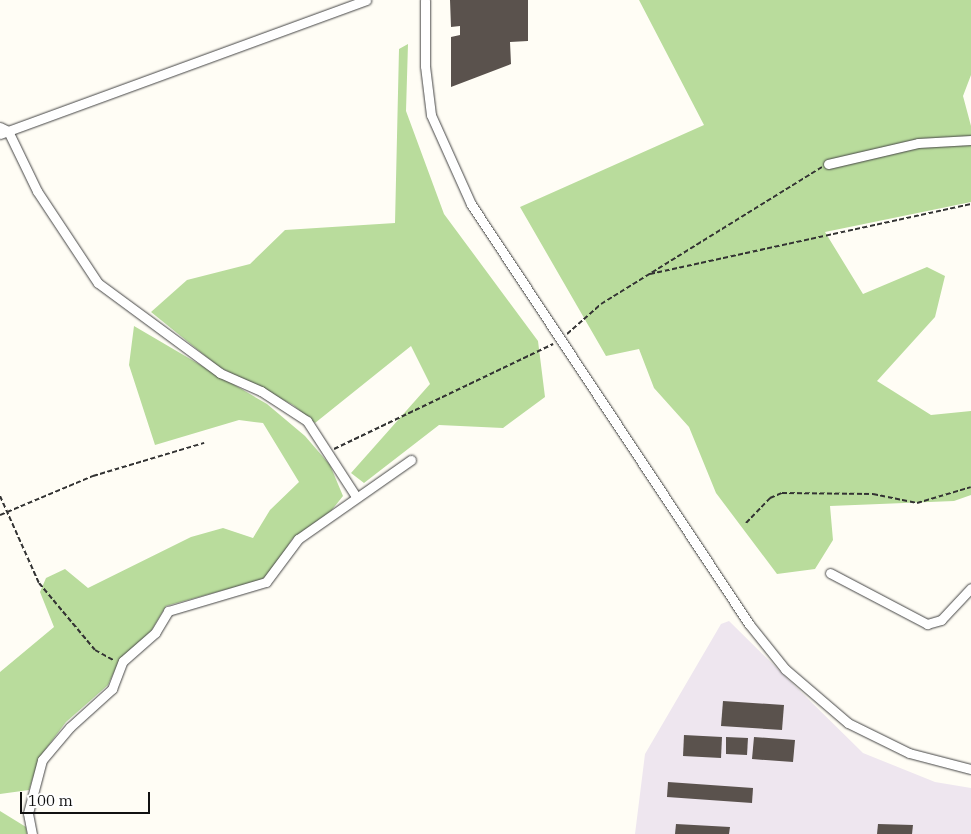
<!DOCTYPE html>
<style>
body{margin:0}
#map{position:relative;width:971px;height:834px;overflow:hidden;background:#fffdf5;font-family:"IBM Plex Serif",serif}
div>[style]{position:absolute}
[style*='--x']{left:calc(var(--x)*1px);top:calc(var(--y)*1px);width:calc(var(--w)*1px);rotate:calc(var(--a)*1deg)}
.industrial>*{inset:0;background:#eee6ef}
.forest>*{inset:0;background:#b9dc9c}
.building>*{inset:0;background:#5a524d}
.path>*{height:2px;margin-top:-1px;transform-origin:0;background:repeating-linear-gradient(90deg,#333 0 5px,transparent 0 7.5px)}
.roads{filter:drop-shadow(0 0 1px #444) drop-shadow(0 0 1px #444)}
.minor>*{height:9px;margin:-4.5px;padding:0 4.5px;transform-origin:4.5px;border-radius:4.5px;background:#fff}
span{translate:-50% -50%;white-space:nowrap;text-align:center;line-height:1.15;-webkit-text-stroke:5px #fff;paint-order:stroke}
.scale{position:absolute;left:20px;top:792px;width:130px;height:22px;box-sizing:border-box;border:2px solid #111;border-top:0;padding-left:6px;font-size:15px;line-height:18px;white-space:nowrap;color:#111;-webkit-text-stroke:4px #fff;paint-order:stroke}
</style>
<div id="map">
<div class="industrial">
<i style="clip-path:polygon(729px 621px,863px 753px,935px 782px,971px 788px,971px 834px,635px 834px,645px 754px,721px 624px)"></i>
</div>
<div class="forest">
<i style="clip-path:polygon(639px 0,971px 0,971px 75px,963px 96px,971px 126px,971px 202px,825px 232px,863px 294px,927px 267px,945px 276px,935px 317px,877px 381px,931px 415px,971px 411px,971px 495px,954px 501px,830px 506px,833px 540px,815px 569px,777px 574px,716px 493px,689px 427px,654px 388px,639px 349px,606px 356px,520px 207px,704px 125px)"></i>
<i style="clip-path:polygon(408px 44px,406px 111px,444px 214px,538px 341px,545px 397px,503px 428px,439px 425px,364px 483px,351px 473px,430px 384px,411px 346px,315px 423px,293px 405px,219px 367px,151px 312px,187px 280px,250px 264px,285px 230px,395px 223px,399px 49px)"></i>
<i style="clip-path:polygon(134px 326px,267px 404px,305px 436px,330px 465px,343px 496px,331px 511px,292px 539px,274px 569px,261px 580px,166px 606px,151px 631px,120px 659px,108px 685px,66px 722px,39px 758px,29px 790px,0 794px,0 672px,54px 627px,40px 592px,46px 578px,65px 569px,88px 588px,191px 537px,223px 528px,253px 538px,270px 510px,299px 482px,263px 423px,239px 420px,155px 445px,129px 365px)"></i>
<i style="clip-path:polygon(0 811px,26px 827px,27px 834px,0 834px)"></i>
</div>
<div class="building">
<i style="clip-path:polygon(450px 0,528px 0,528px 41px,510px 42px,511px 64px,451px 87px,451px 37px,460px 35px,460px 26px,451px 27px)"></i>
<i style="clip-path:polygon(723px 701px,784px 705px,782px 730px,721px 726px)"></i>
<i style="clip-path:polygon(684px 735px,722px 737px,721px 758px,683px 756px)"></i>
<i style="clip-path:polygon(726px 737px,748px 738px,747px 755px,726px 754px)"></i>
<i style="clip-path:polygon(754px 737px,795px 740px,793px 762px,752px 759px)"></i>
<i style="clip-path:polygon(668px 782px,753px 788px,752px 803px,667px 797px)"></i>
<i style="clip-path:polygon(676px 824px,730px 827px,729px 834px,675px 834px)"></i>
<i style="clip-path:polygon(878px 824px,913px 825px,912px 834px,877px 834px)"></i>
</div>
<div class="path">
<i style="--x:650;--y:274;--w:329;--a:-12.3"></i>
<i style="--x:567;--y:334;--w:45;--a:-41.4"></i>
<i style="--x:601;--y:304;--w:260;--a:-31.8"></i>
<i style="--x:334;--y:449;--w:243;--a:-25.6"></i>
<i style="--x:0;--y:496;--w:95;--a:65.9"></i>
<i style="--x:39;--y:583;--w:87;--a:50.1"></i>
<i style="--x:95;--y:650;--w:21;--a:29"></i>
<i style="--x:0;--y:515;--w:101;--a:-22.8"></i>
<i style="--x:93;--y:476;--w:116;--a:-16.6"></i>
<i style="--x:746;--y:523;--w:35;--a:-46"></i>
<i style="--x:770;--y:498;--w:13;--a:-23"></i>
<i style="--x:782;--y:493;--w:91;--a:0.6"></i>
<i style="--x:873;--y:494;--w:45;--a:11.6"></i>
<i style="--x:917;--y:503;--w:56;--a:-16.5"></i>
</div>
<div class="roads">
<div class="minor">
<i style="--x:425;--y:0;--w:66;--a:90"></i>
<i style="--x:425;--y:66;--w:49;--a:83"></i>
<i style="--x:431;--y:115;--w:98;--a:65.8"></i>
<i style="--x:471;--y:204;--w:504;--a:56.5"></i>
<i style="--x:749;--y:624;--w:58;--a:51.3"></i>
<i style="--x:785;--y:669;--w:83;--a:40.6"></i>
<i style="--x:848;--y:723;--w:68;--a:26.2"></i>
<i style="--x:909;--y:753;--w:64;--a:14.5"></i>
<i style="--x:0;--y:127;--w:9;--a:27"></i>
<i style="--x:8;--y:131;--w:67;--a:64.2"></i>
<i style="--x:37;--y:191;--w:110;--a:56.5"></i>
<i style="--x:98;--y:283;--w:152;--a:36.4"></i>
<i style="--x:220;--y:373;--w:45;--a:23.7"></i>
<i style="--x:261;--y:391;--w:55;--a:33.1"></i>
<i style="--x:307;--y:421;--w:88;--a:57"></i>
<i style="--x:0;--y:134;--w:390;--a:-20.1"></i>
<i style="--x:828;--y:164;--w:92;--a:-13.1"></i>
<i style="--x:918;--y:143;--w:53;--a:-3.2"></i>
<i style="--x:830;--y:573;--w:110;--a:27.7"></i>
<i style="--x:927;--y:624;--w:15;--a:-16"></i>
<i style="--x:941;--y:620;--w:44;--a:-46.8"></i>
<i style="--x:32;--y:834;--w:21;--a:-101"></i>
<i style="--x:28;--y:813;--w:55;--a:-75.2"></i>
<i style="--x:42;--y:760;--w:43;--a:-49.7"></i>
<i style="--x:70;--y:727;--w:57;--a:-42.1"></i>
<i style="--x:112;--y:689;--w:30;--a:-69"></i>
<i style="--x:123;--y:661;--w:43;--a:-41.2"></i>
<i style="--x:155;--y:633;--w:26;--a:-59"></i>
<i style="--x:168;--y:611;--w:102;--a:-16.5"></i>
<i style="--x:266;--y:582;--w:54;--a:-53.3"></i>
<i style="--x:298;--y:539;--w:138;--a:-35"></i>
</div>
</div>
<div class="scale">100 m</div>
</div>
